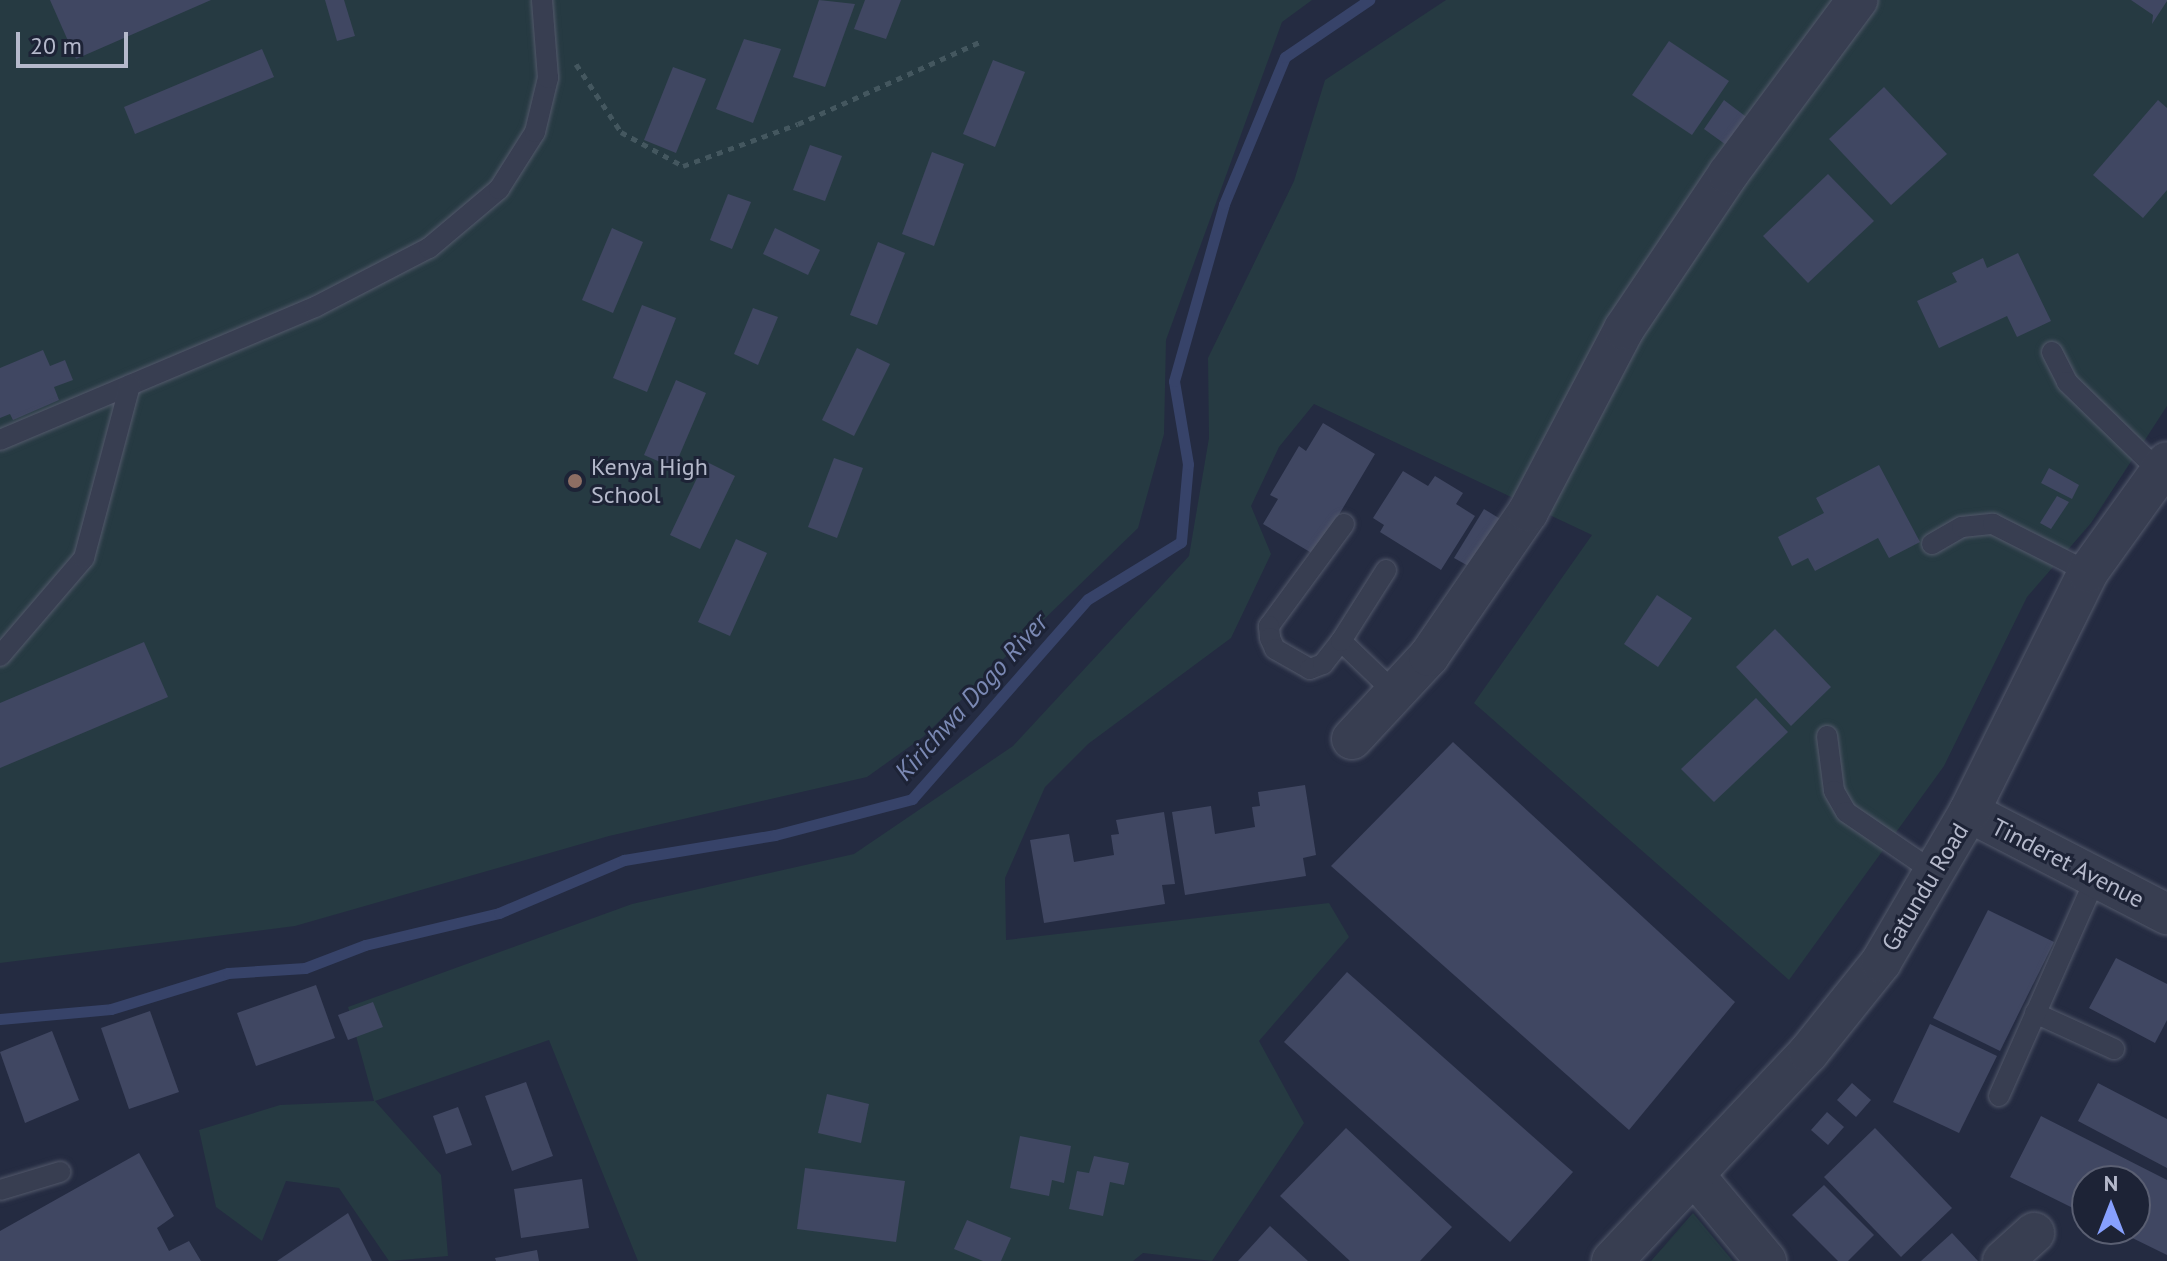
<!DOCTYPE html>
<style>
body{margin:0}
#map{position:relative;width:2167px;height:1261px;overflow:hidden;background:#242b41;font-family:"PT Sans",sans-serif}
div>[style]{position:absolute}
[style*='--x']{left:calc(var(--x)*1px);top:calc(var(--y)*1px);width:calc(var(--w)*1px);rotate:calc(var(--a)*1deg)}
.green>*{inset:0;background:#263a42}
.stream>*{height:11px;margin:-5.5px;padding:0 5.5px;transform-origin:5.5px;border-radius:5.5px;background:#374369}
.building>*{inset:0;background:#404762}
.path>*{height:5px;margin-top:-2.5px;transform-origin:0;background:repeating-linear-gradient(90deg,#44575f 0 6px,transparent 0 12px)}
.roads{filter:drop-shadow(0 0 2px #53596b) drop-shadow(0 0 2px #53596b)}
.lane>*{height:20px;margin:-10px;padding:0 10px;transform-origin:10px;border-radius:10px;background:#383e51}
.street>*{height:40px;margin:-20px;padding:0 20px;transform-origin:20px;border-radius:20px;background:#383e51}
.dots>*{width:22px;height:22px;translate:-50% -50%;box-sizing:border-box;border:4px solid #1d2336;border-radius:50%}
span{translate:-50% -50%;white-space:nowrap;text-align:center;line-height:1.15;-webkit-text-stroke:6px #1d2336;paint-order:stroke}
.poi-label{font-size:24px;color:#b5b9cb}
.left{translate:0 -50%;text-align:left}
.street-label{font-size:24px;color:#b5b9cb}
.water-label{font-size:26px;color:#7b89b4;font-style:italic}
.north{position:absolute;left:2071px;top:1165px;width:80px;height:80px;box-sizing:border-box;background:#1d2336;border:2px solid #5a5f72;border-radius:50%;rotate:0deg;font-size:22px;font-weight:700;line-height:32px;text-align:center;color:#b5b9cb}
.north::after{content:'';display:block;margin:auto;width:28px;height:36px;background:#87a0fe;clip-path:polygon(50% 0,100% 100%,50% 72%,0 100%)}
.scale{position:absolute;left:16px;top:32px;width:112px;height:36px;box-sizing:border-box;border:4px solid #b5b9cb;border-top:0;padding-left:10px;font-size:24px;line-height:28px;white-space:nowrap;color:#b5b9cb;-webkit-text-stroke:6px #1d2336;paint-order:stroke}
</style>
<div id="map">
<div class="green">
<i style="clip-path:polygon(0 0,1312px 0,1282px 22px,1166px 340px,1164px 434px,1138px 528px,923px 737px,867px 777px,609px 836px,295px 926px,0 963px)"></i>
<i style="clip-path:polygon(1446px 0,2167px 0,2167px 406px,2091px 523px,2027px 597px,1944px 766px,1789px 980px,1474px 703px,1592px 535px,1314px 404px,1279px 447px,1251px 506px,1271px 554px,1231px 638px,1088px 744px,1045px 787px,1005px 878px,1006px 940px,1329px 903px,1349px 937px,1259px 1041px,1304px 1123px,1212px 1261px,1143px 1253px,1133px 1261px,638px 1261px,549px 1040px,375px 1101px,441px 1175px,448px 1256px,389px 1261px,339px 1188px,286px 1181px,262px 1241px,216px 1207px,199px 1130px,280px 1105px,374px 1101px,348px 1007px,632px 904px,854px 854px,1013px 746px,1189px 556px,1209px 438px,1208px 358px,1294px 181px,1325px 80px)"></i>
<i style="clip-path:polygon(1693px 1213px,1733px 1261px,1651px 1261px)"></i>
</div>
<div class="stream">
<i style="--x:0;--y:1019;--w:111;--a:-5.1"></i>
<i style="--x:111;--y:1009;--w:122;--a:-17.1"></i>
<i style="--x:228;--y:973;--w:77;--a:-3.7"></i>
<i style="--x:305;--y:968;--w:64;--a:-21"></i>
<i style="--x:365;--y:945;--w:138;--a:-13.4"></i>
<i style="--x:499;--y:913;--w:136;--a:-23"></i>
<i style="--x:624;--y:860;--w:153;--a:-9.4"></i>
<i style="--x:775;--y:835;--w:142;--a:-14.7"></i>
<i style="--x:912;--y:799;--w:266;--a:-48.7"></i>
<i style="--x:1088;--y:599;--w:109;--a:-31.5"></i>
<i style="--x:1181;--y:542;--w:78;--a:-84.9"></i>
<i style="--x:1188;--y:464;--w:84;--a:-99.6"></i>
<i style="--x:1174;--y:381;--w:184;--a:-74.2"></i>
<i style="--x:1224;--y:204;--w:159;--a:-67.5"></i>
<i style="--x:1285;--y:57;--w:102;--a:-34.2"></i>
</div>
<div class="building">
<i style="clip-path:polygon(50px 0,211px 0,76px 59px)"></i>
<i style="clip-path:polygon(325px 0,344px 0,355px 36px,337px 41px)"></i>
<i style="clip-path:polygon(819px 0,855px 4px,825px 87px,793px 77px)"></i>
<i style="clip-path:polygon(865px 0,901px 0,886px 39px,854px 29px)"></i>
<i style="clip-path:polygon(2131px 0,2167px 0,2167px 1px,2152px 24px,2153px 15px)"></i>
<i style="clip-path:polygon(744px 39px,781px 49px,753px 123px,716px 109px)"></i>
<i style="clip-path:polygon(1669px 41px,1729px 81px,1692px 135px,1632px 95px)"></i>
<i style="clip-path:polygon(262px 49px,274px 77px,135px 134px,124px 107px)"></i>
<i style="clip-path:polygon(993px 60px,1025px 72px,995px 147px,963px 134px)"></i>
<i style="clip-path:polygon(673px 67px,706px 79px,676px 153px,644px 140px)"></i>
<i style="clip-path:polygon(1884px 87px,1947px 154px,1891px 205px,1829px 139px)"></i>
<i style="clip-path:polygon(1724px 100px,1749px 119px,1729px 147px,1704px 129px)"></i>
<i style="clip-path:polygon(2158px 100px,2167px 108px,2167px 190px,2143px 218px,2093px 175px)"></i>
<i style="clip-path:polygon(810px 145px,842px 156px,825px 201px,793px 190px)"></i>
<i style="clip-path:polygon(932px 152px,964px 164px,934px 246px,902px 234px)"></i>
<i style="clip-path:polygon(1828px 174px,1874px 221px,1808px 283px,1763px 236px)"></i>
<i style="clip-path:polygon(728px 194px,751px 202px,732px 249px,710px 240px)"></i>
<i style="clip-path:polygon(612px 228px,643px 242px,613px 313px,582px 300px)"></i>
<i style="clip-path:polygon(775px 228px,820px 250px,808px 275px,763px 254px)"></i>
<i style="clip-path:polygon(878px 242px,905px 253px,877px 325px,850px 315px)"></i>
<i style="clip-path:polygon(2018px 253px,2051px 321px,2017px 337px,2007px 316px,1939px 348px,1917px 301px,1957px 282px,1952px 273px,1983px 258px,1987px 268px)"></i>
<i style="clip-path:polygon(642px 305px,676px 318px,647px 392px,613px 378px)"></i>
<i style="clip-path:polygon(753px 308px,778px 317px,758px 365px,734px 354px)"></i>
<i style="clip-path:polygon(857px 348px,890px 364px,854px 436px,822px 420px)"></i>
<i style="clip-path:polygon(43px 350px,50px 366px,65px 360px,73px 380px,54px 387px,59px 400px,13px 420px,10px 414px,0 418px,0 368px)"></i>
<i style="clip-path:polygon(676px 380px,706px 393px,674px 468px,644px 455px)"></i>
<i style="clip-path:polygon(1323px 423px,1375px 454px,1315px 555px,1263px 524px,1278px 499px,1270px 495px,1299px 446px,1306px 451px)"></i>
<i style="clip-path:polygon(834px 458px,863px 468px,837px 538px,808px 527px)"></i>
<i style="clip-path:polygon(705px 461px,735px 476px,700px 549px,670px 535px)"></i>
<i style="clip-path:polygon(1879px 465px,1920px 542px,1889px 558px,1878px 538px,1815px 571px,1808px 558px,1792px 566px,1778px 537px,1824px 513px,1816px 498px)"></i>
<i style="clip-path:polygon(2049px 468px,2079px 485px,2072px 499px,2041px 483px)"></i>
<i style="clip-path:polygon(1403px 471px,1428px 486px,1435px 476px,1463px 493px,1456px 504px,1475px 516px,1441px 570px,1380px 532px,1384px 525px,1373px 518px)"></i>
<i style="clip-path:polygon(2057px 496px,2069px 502px,2051px 529px,2040px 523px)"></i>
<i style="clip-path:polygon(1484px 509px,1502px 520px,1472px 568px,1454px 558px)"></i>
<i style="clip-path:polygon(736px 539px,767px 553px,730px 636px,698px 622px)"></i>
<i style="clip-path:polygon(1657px 595px,1692px 618px,1658px 667px,1624px 644px)"></i>
<i style="clip-path:polygon(1775px 629px,1831px 687px,1791px 726px,1736px 667px)"></i>
<i style="clip-path:polygon(144px 642px,168px 697px,0 768px,0 703px)"></i>
<i style="clip-path:polygon(1756px 698px,1788px 732px,1714px 802px,1681px 769px)"></i>
<i style="clip-path:polygon(1453px 742px,1735px 1002px,1629px 1130px,1331px 866px)"></i>
<i style="clip-path:polygon(1305px 785px,1316px 855px,1303px 858px,1306px 876px,1185px 895px,1172px 812px,1211px 806px,1215px 834px,1255px 827px,1252px 807px,1260px 806px,1258px 792px)"></i>
<i style="clip-path:polygon(1164px 812px,1175px 884px,1162px 885px,1165px 904px,1044px 923px,1030px 840px,1069px 834px,1074px 862px,1114px 855px,1111px 835px,1119px 834px,1116px 820px)"></i>
<i style="clip-path:polygon(1988px 910px,2054px 942px,2000px 1051px,1933px 1018px)"></i>
<i style="clip-path:polygon(2116px 958px,2167px 984px,2167px 1020px,2155px 1043px,2089px 1008px)"></i>
<i style="clip-path:polygon(1347px 972px,1573px 1172px,1510px 1242px,1284px 1042px)"></i>
<i style="clip-path:polygon(316px 985px,335px 1038px,256px 1066px,237px 1013px)"></i>
<i style="clip-path:polygon(373px 1002px,383px 1027px,348px 1040px,338px 1015px)"></i>
<i style="clip-path:polygon(150px 1011px,179px 1092px,129px 1109px,101px 1028px)"></i>
<i style="clip-path:polygon(1930px 1024px,1997px 1056px,1959px 1133px,1893px 1102px)"></i>
<i style="clip-path:polygon(52px 1031px,79px 1100px,25px 1123px,0 1052px)"></i>
<i style="clip-path:polygon(526px 1082px,553px 1156px,512px 1171px,485px 1096px)"></i>
<i style="clip-path:polygon(1852px 1083px,1871px 1100px,1856px 1117px,1837px 1100px)"></i>
<i style="clip-path:polygon(2098px 1083px,2167px 1119px,2167px 1168px,2078px 1121px)"></i>
<i style="clip-path:polygon(827px 1094px,869px 1104px,861px 1143px,818px 1133px)"></i>
<i style="clip-path:polygon(458px 1107px,472px 1145px,446px 1154px,433px 1116px)"></i>
<i style="clip-path:polygon(1827px 1112px,1844px 1127px,1828px 1145px,1811px 1130px)"></i>
<i style="clip-path:polygon(2041px 1116px,2167px 1180px,2167px 1255px,2114px 1229px,2135px 1229px,2135px 1181px,2087px 1181px,2087px 1215px,2010px 1177px)"></i>
<i style="clip-path:polygon(1346px 1128px,1452px 1227px,1420px 1261px,1350px 1261px,1280px 1196px)"></i>
<i style="clip-path:polygon(1875px 1128px,1952px 1208px,1901px 1257px,1824px 1177px)"></i>
<i style="clip-path:polygon(1020px 1136px,1071px 1146px,1064px 1183px,1052px 1180px,1049px 1196px,1010px 1188px)"></i>
<i style="clip-path:polygon(139px 1153px,174px 1216px,157px 1228px,169px 1251px,189px 1241px,201px 1261px,0 1261px,0 1231px)"></i>
<i style="clip-path:polygon(1094px 1156px,1129px 1163px,1124px 1185px,1110px 1182px,1103px 1216px,1069px 1209px,1077px 1171px,1089px 1173px)"></i>
<i style="clip-path:polygon(805px 1168px,905px 1181px,896px 1242px,797px 1229px)"></i>
<i style="clip-path:polygon(582px 1179px,589px 1228px,521px 1238px,514px 1189px)"></i>
<i style="clip-path:polygon(1824px 1185px,1874px 1235px,1848px 1261px,1838px 1261px,1792px 1215px)"></i>
<i style="clip-path:polygon(348px 1213px,372px 1261px,277px 1261px)"></i>
<i style="clip-path:polygon(967px 1220px,1011px 1238px,1001px 1261px,983px 1261px,954px 1249px)"></i>
<i style="clip-path:polygon(1270px 1226px,1308px 1261px,1238px 1261px)"></i>
<i style="clip-path:polygon(1952px 1233px,1978px 1261px,1921px 1261px)"></i>
<i style="clip-path:polygon(537px 1250px,539px 1261px,496px 1261px,495px 1258px)"></i>
</div>
<div class="path">
<i style="--x:576;--y:64;--w:82;--a:56.5"></i>
<i style="--x:621;--y:132;--w:71;--a:28.7"></i>
<i style="--x:683;--y:166;--w:122;--a:-20.1"></i>
<i style="--x:798;--y:124;--w:202;--a:-24.3"></i>
</div>
<div class="roads">
<div class="lane">
<i style="--x:2052;--y:352;--w:34;--a:63"></i>
<i style="--x:2067;--y:382;--w:128;--a:44.1"></i>
<i style="--x:0;--y:440;--w:342;--a:-22.9"></i>
<i style="--x:315;--y:307;--w:128;--a:-27.4"></i>
<i style="--x:429;--y:248;--w:92;--a:-40.1"></i>
<i style="--x:499;--y:189;--w:67;--a:-57.7"></i>
<i style="--x:535;--y:132;--w:56;--a:-76.5"></i>
<i style="--x:548;--y:78;--w:78;--a:-94.4"></i>
<i style="--x:1344;--y:524;--w:127;--a:126.3"></i>
<i style="--x:1269;--y:626;--w:12;--a:85"></i>
<i style="--x:1270;--y:638;--w:12;--a:66"></i>
<i style="--x:1275;--y:649;--w:40;--a:29.7"></i>
<i style="--x:1310;--y:669;--w:14;--a:-21"></i>
<i style="--x:1323;--y:664;--w:29;--a:-52"></i>
<i style="--x:1341;--y:641;--w:75;--a:43.9"></i>
<i style="--x:1932;--y:544;--w:34;--a:-30"></i>
<i style="--x:1962;--y:527;--w:31;--a:-6"></i>
<i style="--x:1993;--y:524;--w:106;--a:26.8"></i>
<i style="--x:1341;--y:641;--w:84;--a:-57.6"></i>
<i style="--x:0;--y:656;--w:129;--a:-49.4"></i>
<i style="--x:84;--y:558;--w:179;--a:-75.1"></i>
<i style="--x:1827;--y:736;--w:55;--a:82.7"></i>
<i style="--x:1834;--y:791;--w:24;--a:60"></i>
<i style="--x:1846;--y:812;--w:107;--a:34.3"></i>
<i style="--x:2035;--y:1013;--w:87;--a:24.5"></i>
<i style="--x:1999;--y:1096;--w:240;--a:-66.1"></i>
<i style="--x:0;--y:1190;--w:63;--a:-16.7"></i>
</div>
<div class="street">
<i style="--x:1352;--y:739;--w:113;--a:-47.1"></i>
<i style="--x:1429;--y:656;--w:175;--a:-55.5"></i>
<i style="--x:1528;--y:512;--w:207;--a:-62.3"></i>
<i style="--x:1624;--y:329;--w:187;--a:-56.1"></i>
<i style="--x:1728;--y:174;--w:217;--a:-53.4"></i>
<i style="--x:1969;--y:812;--w:223;--a:27.3"></i>
<i style="--x:1695;--y:1176;--w:111;--a:50.1"></i>
<i style="--x:1612;--y:1261;--w:287;--a:-46.7"></i>
<i style="--x:1809;--y:1052;--w:115;--a:-51.3"></i>
<i style="--x:1881;--y:962;--w:174;--a:-59.6"></i>
<i style="--x:1969;--y:812;--w:268;--a:-63.6"></i>
<i style="--x:2088;--y:572;--w:135;--a:-54.3"></i>
<i style="--x:2003;--y:1261;--w:42;--a:-42.1"></i>
</div>
</div>
<div class="dots">
<i style="left:575px;top:481px;background:#8d6e63"></i>
</div>
<div class="poi-label">
<span class="left" style="left:591px;top:481px">Kenya High<br>School</span>
</div>
<div class="street-label">
<span style="left:2068px;top:863px;rotate:27deg">Tinderet Avenue</span>
<span style="left:1925px;top:887px;rotate:-59deg">Gatundu Road</span>
</div>
<div class="water-label">
<span style="left:971px;top:697px;rotate:-48deg">Kirichwa Dogo River</span>
</div>
<div class="north">N</div>
<div class="scale">20 m</div>
</div>
